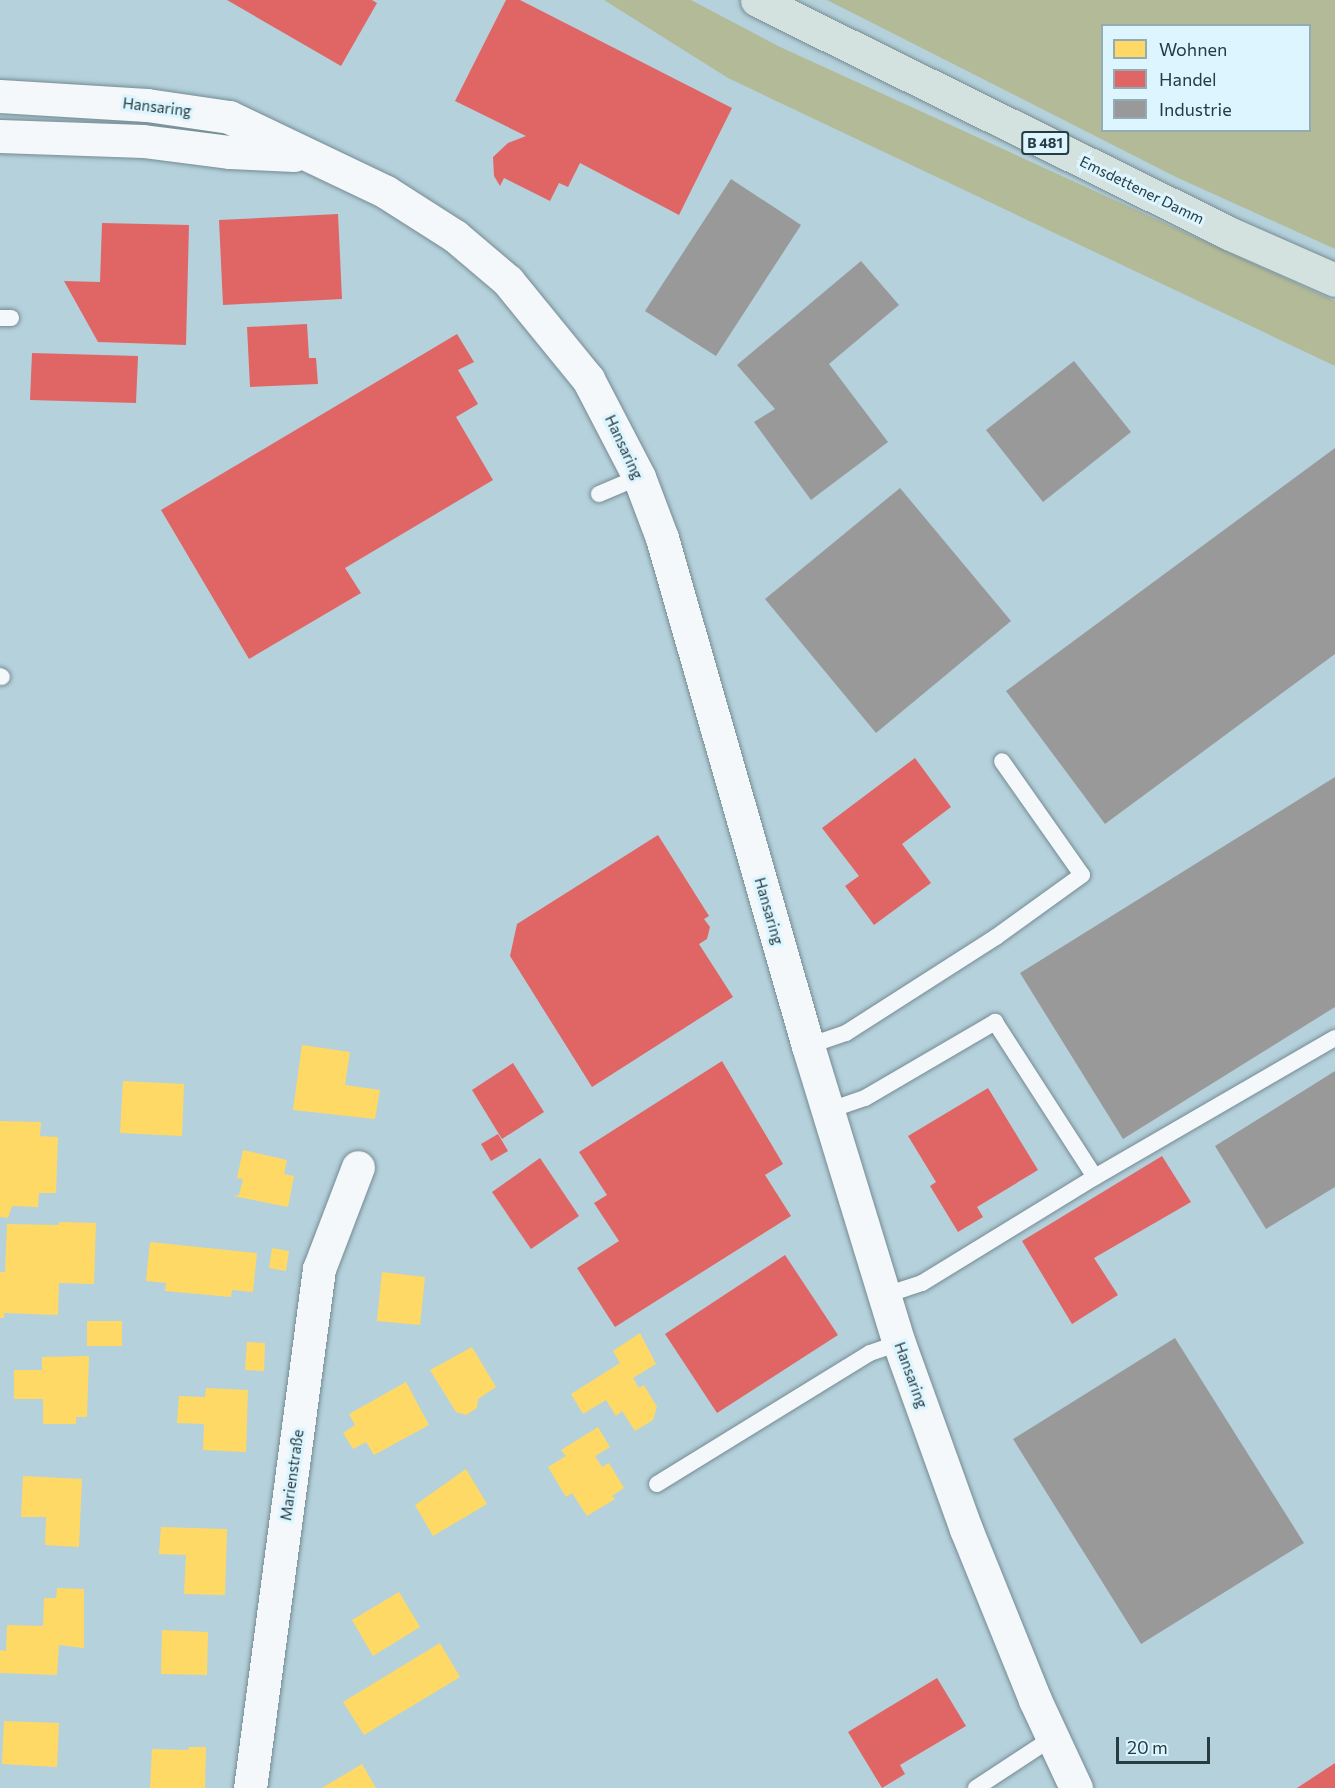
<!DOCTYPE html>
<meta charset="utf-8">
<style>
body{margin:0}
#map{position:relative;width:1335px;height:1788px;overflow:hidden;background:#b5d1dc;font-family:Commissioner,sans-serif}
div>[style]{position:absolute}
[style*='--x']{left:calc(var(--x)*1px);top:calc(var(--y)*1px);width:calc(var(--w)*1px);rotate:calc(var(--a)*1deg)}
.green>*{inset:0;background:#b3ba98}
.homes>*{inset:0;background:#ffd966}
.shops>*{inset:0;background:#e06666}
.industry>*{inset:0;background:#999}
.roads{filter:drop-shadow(0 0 2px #758b92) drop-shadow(0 0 2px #758b92)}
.lane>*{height:16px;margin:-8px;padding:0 8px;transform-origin:8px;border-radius:8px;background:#f4f8fa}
.street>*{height:33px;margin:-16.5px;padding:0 16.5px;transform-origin:16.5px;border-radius:16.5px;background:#f4f8fa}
.primary>*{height:33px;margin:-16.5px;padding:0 16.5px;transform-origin:16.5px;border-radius:16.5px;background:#d3e1df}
span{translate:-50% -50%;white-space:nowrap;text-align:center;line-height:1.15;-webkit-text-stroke:6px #dcf5fe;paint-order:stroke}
.shield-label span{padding:2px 4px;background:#dcf5fe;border:2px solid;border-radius:4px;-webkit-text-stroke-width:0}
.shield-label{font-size:14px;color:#263b42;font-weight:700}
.street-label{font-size:15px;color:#263b42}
.legend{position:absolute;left:1101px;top:24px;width:210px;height:108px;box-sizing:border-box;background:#dcf5fe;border:2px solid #93abb3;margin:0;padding:8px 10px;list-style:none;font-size:18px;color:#263b42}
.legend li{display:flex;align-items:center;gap:12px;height:30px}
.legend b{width:30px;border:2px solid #93abb3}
.scale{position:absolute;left:1116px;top:1737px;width:94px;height:27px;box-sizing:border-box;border:3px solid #263b42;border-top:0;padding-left:8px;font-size:18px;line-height:21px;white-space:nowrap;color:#263b42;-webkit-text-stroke:4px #dcf5fe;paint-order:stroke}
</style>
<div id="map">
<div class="green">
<i style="clip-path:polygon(604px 0,691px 0,778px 46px,1335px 301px,1335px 366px,728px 78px)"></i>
<i style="clip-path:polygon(evenodd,827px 0,1335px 0,1335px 249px,1176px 177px,827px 0,1102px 26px,1310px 26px,1310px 130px,1102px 130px,1102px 26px)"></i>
</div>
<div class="homes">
<i style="clip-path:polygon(302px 1045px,350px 1052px,345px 1085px,380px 1090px,375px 1119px,293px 1110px)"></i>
<i style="clip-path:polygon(123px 1081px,184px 1084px,182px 1136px,120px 1133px)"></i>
<i style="clip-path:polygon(0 1121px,41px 1122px,40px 1136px,58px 1137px,56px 1193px,39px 1193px,38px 1207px,12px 1206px,8px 1218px,0 1217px)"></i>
<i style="clip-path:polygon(243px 1150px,287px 1160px,284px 1174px,294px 1176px,288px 1207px,233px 1196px,239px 1195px,243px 1179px,237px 1178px)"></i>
<i style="clip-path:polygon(59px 1222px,96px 1223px,94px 1284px,59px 1283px,58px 1315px,4px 1313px,4px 1318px,0 1318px,0 1272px,5px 1272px,7px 1224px,59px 1225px)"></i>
<i style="clip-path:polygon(150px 1242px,257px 1253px,253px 1292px,232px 1290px,231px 1297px,165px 1291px,166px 1283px,146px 1281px)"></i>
<i style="clip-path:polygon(272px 1248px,289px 1251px,286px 1271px,269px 1268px)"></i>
<i style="clip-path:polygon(382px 1272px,425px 1277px,420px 1325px,377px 1321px)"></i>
<i style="clip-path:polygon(87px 1321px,122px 1321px,122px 1346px,87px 1346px)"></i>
<i style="clip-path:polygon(640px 1333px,656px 1364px,633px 1378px,639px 1388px,644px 1385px,657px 1407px,653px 1420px,635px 1431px,622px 1411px,616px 1416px,606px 1400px,583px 1414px,571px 1394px,620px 1363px,613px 1351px)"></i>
<i style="clip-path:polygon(247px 1342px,265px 1343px,264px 1371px,245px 1370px)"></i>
<i style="clip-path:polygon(472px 1347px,496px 1387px,478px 1399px,477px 1408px,466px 1415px,456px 1412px,430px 1370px)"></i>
<i style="clip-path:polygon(89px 1356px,87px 1417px,76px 1417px,76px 1424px,43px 1424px,43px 1399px,14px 1399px,14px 1370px,42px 1370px,42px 1357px)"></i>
<i style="clip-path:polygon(406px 1382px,429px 1425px,374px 1455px,366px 1442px,353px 1449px,343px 1433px,355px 1425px,349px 1414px)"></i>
<i style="clip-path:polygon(206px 1388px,248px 1390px,246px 1452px,203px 1450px,204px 1424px,177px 1423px,179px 1396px,205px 1397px)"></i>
<i style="clip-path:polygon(598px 1427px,610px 1447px,595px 1456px,602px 1467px,609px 1463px,624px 1488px,612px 1496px,615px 1499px,587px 1516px,572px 1493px,566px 1497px,548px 1467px,566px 1456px,561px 1450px)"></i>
<i style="clip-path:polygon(466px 1469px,487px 1504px,433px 1536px,415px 1505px)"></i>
<i style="clip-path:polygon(23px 1476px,82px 1479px,79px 1547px,45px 1545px,46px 1517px,21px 1517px)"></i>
<i style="clip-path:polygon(161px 1527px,227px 1529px,225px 1595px,184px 1594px,186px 1555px,159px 1554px)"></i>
<i style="clip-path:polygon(57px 1588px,84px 1589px,84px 1648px,59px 1645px,57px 1675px,0 1673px,0 1650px,6px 1651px,7px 1625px,43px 1626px,44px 1598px,56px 1598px)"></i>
<i style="clip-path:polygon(399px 1592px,420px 1627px,373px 1656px,352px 1620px)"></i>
<i style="clip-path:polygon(162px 1630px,208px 1632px,207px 1675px,161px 1674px)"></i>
<i style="clip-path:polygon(440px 1643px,460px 1677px,364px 1735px,343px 1702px)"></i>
<i style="clip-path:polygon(4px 1721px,59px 1723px,57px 1767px,2px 1764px)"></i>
<i style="clip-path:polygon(189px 1747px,206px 1747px,205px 1788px,150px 1788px,152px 1749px,188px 1750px)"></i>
<i style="clip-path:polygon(362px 1764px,376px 1788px,322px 1788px)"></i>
</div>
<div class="shops">
<i style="clip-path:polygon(227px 0,372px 0,377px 3px,341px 66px)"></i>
<i style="clip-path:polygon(506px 0,520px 0,732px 108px,679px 215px,580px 163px,568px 187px,559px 183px,550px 201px,504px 178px,500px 186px,494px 176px,493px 157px,508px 143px,526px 136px,455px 101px)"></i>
<i style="clip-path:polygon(338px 214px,342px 299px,223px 305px,219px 220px)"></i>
<i style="clip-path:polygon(102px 223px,189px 225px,186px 345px,98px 342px,64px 281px,100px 282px)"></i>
<i style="clip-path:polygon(307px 324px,309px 358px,316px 358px,318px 384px,250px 387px,247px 327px)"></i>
<i style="clip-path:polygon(457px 334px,474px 362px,458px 370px,478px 404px,456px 417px,493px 480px,345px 568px,361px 593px,249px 659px,161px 510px)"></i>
<i style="clip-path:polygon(32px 353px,138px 356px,136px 403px,30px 400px)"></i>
<i style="clip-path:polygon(915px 758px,951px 807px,902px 844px,931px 883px,874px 925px,845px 886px,859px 876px,822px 828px)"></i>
<i style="clip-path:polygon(658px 835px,709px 916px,704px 919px,710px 927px,707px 939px,699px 944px,733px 997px,592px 1087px,510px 956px,517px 924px)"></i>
<i style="clip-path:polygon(722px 1061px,783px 1164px,765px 1175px,791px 1216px,615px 1327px,577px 1268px,619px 1241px,594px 1203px,607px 1195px,579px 1152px)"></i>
<i style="clip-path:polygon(513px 1063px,544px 1112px,502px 1139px,472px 1090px)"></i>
<i style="clip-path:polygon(988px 1088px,1038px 1170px,977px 1207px,983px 1217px,958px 1232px,930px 1186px,936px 1182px,908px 1136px)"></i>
<i style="clip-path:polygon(498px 1134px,508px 1151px,491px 1161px,481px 1144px)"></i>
<i style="clip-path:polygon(1162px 1156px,1191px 1202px,1094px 1258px,1118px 1295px,1072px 1324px,1022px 1241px)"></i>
<i style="clip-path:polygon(540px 1158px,579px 1216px,531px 1249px,492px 1192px)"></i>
<i style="clip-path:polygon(785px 1255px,838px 1335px,717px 1413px,665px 1334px)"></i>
<i style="clip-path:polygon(937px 1678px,966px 1726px,900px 1765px,905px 1774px,882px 1788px,848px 1732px)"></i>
<i style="clip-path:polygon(1335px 1763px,1335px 1788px,1297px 1788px)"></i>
</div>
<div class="industry">
<i style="clip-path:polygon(731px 179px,801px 225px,716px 356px,645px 311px)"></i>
<i style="clip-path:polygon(861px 261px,899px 305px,829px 364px,888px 442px,811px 500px,754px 422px,775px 409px,737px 365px)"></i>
<i style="clip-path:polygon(1074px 361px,1131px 432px,1043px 502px,986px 430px)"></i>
<i style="clip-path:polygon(1335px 448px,1335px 654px,1105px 824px,1006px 691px)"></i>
<i style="clip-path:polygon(900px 488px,1011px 621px,876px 733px,765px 599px)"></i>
<i style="clip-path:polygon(1335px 777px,1335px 1007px,1123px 1139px,1020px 973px)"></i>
<i style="clip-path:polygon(1335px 1071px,1335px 1187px,1266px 1229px,1215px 1146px)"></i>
<i style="clip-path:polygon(1175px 1338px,1304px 1543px,1141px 1644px,1013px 1439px)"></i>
</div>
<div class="roads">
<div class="lane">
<i style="--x:0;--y:318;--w:11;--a:0"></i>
<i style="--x:599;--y:494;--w:43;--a:-23"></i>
<i style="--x:0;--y:676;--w:2;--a:27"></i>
<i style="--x:808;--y:1046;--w:40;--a:-18.9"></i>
<i style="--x:846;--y:1033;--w:178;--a:-32.6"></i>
<i style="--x:996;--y:937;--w:106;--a:-35.8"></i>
<i style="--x:1082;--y:875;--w:139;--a:-125.1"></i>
<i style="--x:827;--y:1111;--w:40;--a:-18.9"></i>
<i style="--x:865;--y:1098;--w:151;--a:-30.3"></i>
<i style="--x:995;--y:1022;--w:184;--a:57.2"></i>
<i style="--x:1095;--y:1177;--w:203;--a:148.5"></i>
<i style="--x:922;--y:1283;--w:41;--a:161.6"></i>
<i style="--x:1095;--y:1177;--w:277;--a:-30.1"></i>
<i style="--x:657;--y:1484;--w:250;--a:-31.6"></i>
<i style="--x:870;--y:1353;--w:31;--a:-19"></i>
<i style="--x:976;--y:1788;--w:91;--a:-33.3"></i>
</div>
<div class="street">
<i style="--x:0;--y:96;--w:147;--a:3.5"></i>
<i style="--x:147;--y:105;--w:83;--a:8.3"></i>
<i style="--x:229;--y:117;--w:174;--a:25.5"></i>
<i style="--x:386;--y:192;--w:82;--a:32.5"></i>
<i style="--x:455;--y:236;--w:70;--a:40.3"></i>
<i style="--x:508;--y:281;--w:127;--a:50.8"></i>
<i style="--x:588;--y:379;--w:110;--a:62.5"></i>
<i style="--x:639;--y:477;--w:65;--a:69.3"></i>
<i style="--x:662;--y:538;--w:529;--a:73.97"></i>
<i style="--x:808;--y:1046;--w:311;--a:73"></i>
<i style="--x:899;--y:1343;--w:198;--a:70.2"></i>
<i style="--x:966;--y:1529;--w:184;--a:68"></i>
<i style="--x:1035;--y:1700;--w:97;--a:65"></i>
<i style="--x:0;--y:136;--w:143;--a:2"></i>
<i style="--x:143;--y:141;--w:88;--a:7.2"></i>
<i style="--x:230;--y:152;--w:64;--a:2.7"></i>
<i style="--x:250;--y:1788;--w:524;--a:-82.43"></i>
<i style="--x:319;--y:1269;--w:109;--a:-69.1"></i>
</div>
<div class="primary">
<i style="--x:757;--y:0;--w:531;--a:26.28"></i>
<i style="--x:1233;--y:235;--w:111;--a:23.8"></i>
</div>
</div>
<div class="shield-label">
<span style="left:1045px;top:143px">B 481</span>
</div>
<div class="street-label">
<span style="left:157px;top:107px;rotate:7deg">Hansaring</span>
<span style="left:1142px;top:190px;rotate:26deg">Emsdettener Damm</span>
<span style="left:624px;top:447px;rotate:65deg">Hansaring</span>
<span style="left:769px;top:911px;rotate:74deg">Hansaring</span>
<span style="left:911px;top:1375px;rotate:70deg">Hansaring</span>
<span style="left:292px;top:1475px;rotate:-82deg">Marienstraße</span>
</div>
<ul class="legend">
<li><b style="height:16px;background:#ffd966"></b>Wohnen</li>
<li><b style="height:16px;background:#e06666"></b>Handel</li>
<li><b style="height:16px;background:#999"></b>Industrie</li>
</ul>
<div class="scale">20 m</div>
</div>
